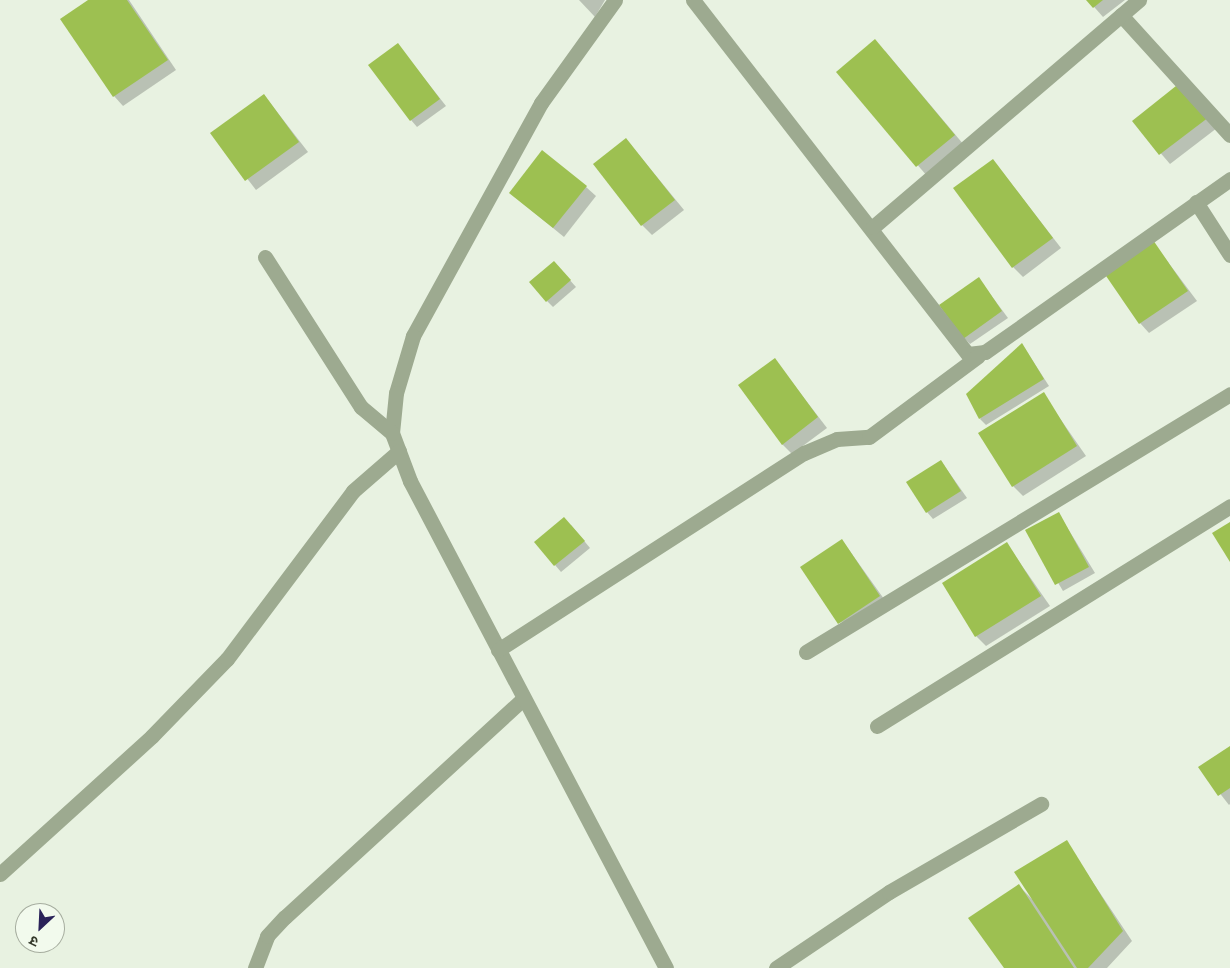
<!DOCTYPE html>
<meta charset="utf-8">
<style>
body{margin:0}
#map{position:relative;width:1230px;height:968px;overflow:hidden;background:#e8f2e1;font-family:Rubik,"Noto Sans Devanagari",sans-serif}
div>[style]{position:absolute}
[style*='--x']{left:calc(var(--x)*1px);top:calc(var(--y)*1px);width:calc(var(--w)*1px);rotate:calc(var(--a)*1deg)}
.shadow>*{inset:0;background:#0003}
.building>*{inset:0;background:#9dc051}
.lane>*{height:15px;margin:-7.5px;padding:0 7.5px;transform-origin:7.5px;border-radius:7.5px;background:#9daa90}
.street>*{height:15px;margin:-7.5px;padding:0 7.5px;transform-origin:7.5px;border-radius:7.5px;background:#9daa90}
span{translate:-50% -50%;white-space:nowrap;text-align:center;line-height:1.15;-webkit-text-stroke:4px #f2faed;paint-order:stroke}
.north{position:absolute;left:15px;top:903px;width:50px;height:50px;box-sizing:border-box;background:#f2faed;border:1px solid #a6ad9f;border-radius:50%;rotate:205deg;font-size:14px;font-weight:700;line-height:20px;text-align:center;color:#34392b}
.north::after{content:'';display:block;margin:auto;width:18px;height:22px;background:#2a2259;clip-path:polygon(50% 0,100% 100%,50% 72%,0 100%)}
</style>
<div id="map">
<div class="shadow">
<i style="clip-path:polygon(90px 0,129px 0,176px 70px,123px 106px,114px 96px)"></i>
<i style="clip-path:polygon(579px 0,605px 0,595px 17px)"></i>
<i style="clip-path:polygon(1088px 0,1125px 0,1103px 17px)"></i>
<i style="clip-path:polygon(398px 45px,446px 106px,417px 127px,411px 120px)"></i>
<i style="clip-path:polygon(885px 51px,964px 145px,927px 176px,838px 72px)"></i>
<i style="clip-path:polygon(1181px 84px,1217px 128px,1170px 164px,1133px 121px)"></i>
<i style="clip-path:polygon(264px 95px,308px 152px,256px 190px,212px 133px)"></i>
<i style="clip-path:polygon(626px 139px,684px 210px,652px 235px,642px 225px)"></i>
<i style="clip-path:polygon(993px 160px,1061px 248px,1023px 277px,1013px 267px)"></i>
<i style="clip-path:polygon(586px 187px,596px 196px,564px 237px,510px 193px)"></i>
<i style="clip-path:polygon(1153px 242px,1197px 301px,1149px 333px,1140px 323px)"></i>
<i style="clip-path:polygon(560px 269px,576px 287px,553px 307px,547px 301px)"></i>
<i style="clip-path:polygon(979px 279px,1008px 318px,970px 344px,964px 338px)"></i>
<i style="clip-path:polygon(1022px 344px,1049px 386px,986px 425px,980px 419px)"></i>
<i style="clip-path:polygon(775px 360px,827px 428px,792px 454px,782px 444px)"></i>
<i style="clip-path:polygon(1043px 394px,1086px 456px,1023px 496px,1013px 486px)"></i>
<i style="clip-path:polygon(941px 461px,967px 498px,933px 519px,927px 512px)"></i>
<i style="clip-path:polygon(1059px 514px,1095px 573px,1063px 591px,1027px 531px)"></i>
<i style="clip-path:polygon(571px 525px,590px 548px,561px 572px,555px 565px)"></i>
<i style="clip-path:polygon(842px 540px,889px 606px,839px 623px)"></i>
<i style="clip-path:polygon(1007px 544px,1050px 606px,986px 646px,976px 636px)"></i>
<i style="clip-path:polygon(1230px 747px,1230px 804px,1229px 805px,1200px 768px)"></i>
<i style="clip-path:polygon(1066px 842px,1132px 941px,1107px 968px,1005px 968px,1019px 886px,1032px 899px)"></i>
</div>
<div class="building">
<i style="clip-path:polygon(88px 0,127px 0,168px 60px,113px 97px,60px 19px)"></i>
<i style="clip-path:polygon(1086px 0,1103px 0,1093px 8px)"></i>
<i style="clip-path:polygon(875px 39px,955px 135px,916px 167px,836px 72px)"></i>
<i style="clip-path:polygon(398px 43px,440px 99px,410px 121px,368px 65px)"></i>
<i style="clip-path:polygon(1181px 82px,1209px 117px,1159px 155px,1132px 121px)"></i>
<i style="clip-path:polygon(264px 94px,299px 142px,245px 181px,210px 133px)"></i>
<i style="clip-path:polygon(626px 138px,675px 200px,641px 226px,593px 164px)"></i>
<i style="clip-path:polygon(542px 150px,587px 186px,553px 228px,509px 193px)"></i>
<i style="clip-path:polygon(993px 159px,1053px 238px,1012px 268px,953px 188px)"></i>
<i style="clip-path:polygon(1153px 240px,1188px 291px,1139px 324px,1104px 273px)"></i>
<i style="clip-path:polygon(554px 261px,571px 280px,546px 302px,529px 282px)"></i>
<i style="clip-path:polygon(979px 277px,1002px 311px,963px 339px,939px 305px)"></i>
<i style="clip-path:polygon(1022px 343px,1044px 379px,979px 419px,966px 394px)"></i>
<i style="clip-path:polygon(775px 358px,818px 417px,782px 445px,738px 385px)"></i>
<i style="clip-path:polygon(1044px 392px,1077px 446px,1012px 487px,978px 433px)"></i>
<i style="clip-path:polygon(941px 460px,961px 491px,926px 513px,906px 482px)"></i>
<i style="clip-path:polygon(1059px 512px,1089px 567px,1055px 585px,1025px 530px)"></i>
<i style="clip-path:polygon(564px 517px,585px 541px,554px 566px,534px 542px)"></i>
<i style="clip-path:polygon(1230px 522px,1230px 562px,1212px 533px)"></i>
<i style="clip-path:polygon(842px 539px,880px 596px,838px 624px,800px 567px)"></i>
<i style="clip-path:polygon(1007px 542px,1041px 596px,975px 637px,942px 583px)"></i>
<i style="clip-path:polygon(1230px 746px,1230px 788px,1218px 796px,1198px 767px)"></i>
<i style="clip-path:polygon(1067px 840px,1123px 931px,1088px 968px,1077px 968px,1014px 872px)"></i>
<i style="clip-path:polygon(1019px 884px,1074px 968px,1004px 968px,968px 918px)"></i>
</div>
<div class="lane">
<i style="--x:255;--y:968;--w:34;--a:-69"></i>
<i style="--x:267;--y:936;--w:26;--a:-47"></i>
<i style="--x:285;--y:917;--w:323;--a:-42.5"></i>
</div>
<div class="street">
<i style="--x:615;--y:0;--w:127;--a:125.7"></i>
<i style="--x:541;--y:103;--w:266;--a:118.8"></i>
<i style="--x:413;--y:336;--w:59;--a:106.6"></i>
<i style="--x:396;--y:393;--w:40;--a:95.7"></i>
<i style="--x:392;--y:433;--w:51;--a:69.4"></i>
<i style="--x:410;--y:481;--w:550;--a:62.27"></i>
<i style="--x:693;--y:0;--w:448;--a:52.2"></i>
<i style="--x:968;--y:354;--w:17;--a:-7"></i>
<i style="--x:985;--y:352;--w:300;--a:-35.2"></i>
<i style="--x:1121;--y:15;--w:162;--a:47.8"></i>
<i style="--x:1196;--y:202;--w:63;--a:57.3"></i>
<i style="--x:873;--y:227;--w:350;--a:-40.5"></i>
<i style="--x:265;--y:257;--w:178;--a:57.4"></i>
<i style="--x:361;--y:407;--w:40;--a:40"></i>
<i style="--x:498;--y:650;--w:364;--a:-32.8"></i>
<i style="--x:804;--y:453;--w:36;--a:-23"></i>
<i style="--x:837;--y:439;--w:32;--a:-4"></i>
<i style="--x:869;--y:437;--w:136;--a:-36.6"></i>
<i style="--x:806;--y:652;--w:496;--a:-31.3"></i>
<i style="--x:877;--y:726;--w:416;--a:-31.9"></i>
<i style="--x:0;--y:874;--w:205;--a:-42.2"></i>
<i style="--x:152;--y:736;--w:107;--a:-45.8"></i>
<i style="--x:227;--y:659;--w:210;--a:-53.1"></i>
<i style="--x:353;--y:491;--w:61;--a:-41"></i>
<i style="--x:776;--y:968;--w:136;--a:-33.9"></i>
<i style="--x:889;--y:892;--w:176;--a:-30.1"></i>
</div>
<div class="north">उ</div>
</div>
